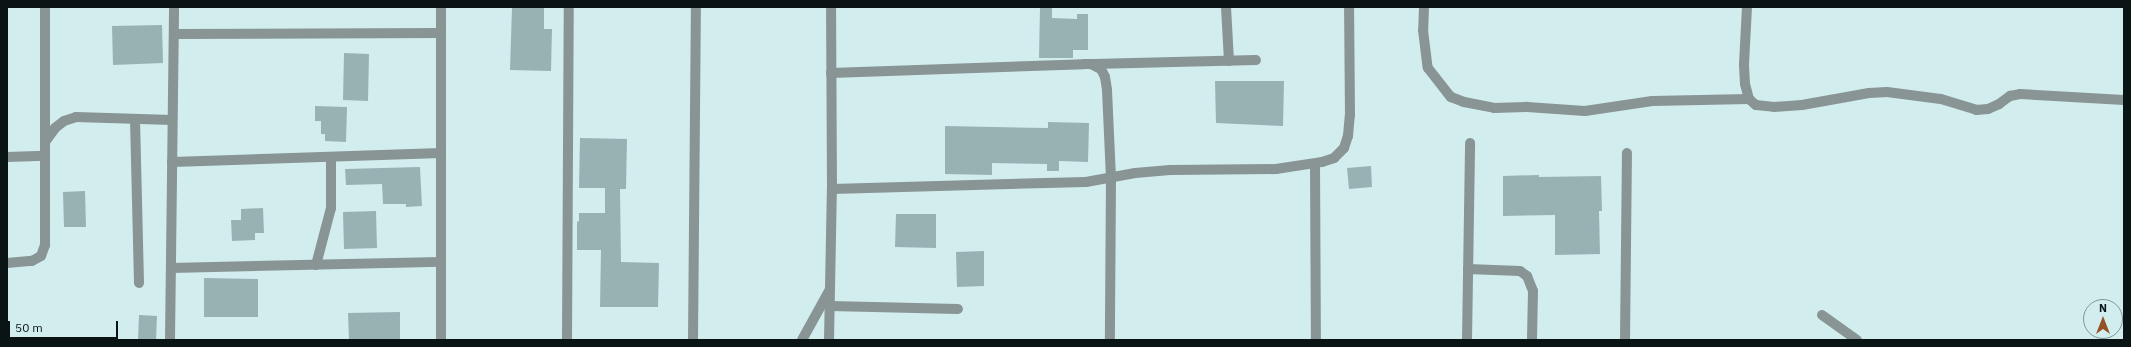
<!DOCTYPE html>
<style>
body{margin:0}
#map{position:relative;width:2131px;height:347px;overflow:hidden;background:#d1edee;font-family:"IBM Plex Sans",sans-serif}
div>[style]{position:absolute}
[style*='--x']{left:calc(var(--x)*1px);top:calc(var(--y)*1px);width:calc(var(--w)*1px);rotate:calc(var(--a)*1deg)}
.building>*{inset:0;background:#98b2b4}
.minor>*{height:10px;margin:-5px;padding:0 5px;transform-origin:5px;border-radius:5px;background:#899495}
span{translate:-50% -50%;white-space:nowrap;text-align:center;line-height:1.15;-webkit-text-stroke:3px #d1edee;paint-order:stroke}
.frame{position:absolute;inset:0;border:8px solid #0a1414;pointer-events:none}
.north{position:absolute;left:2083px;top:299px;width:40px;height:40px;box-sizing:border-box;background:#d1edee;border:1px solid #819697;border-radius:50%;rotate:0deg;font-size:11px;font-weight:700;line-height:16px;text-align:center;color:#0a1414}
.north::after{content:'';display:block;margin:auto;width:14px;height:18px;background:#955124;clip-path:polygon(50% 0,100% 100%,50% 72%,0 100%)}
.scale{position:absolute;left:8px;top:321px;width:110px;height:18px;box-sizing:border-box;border:2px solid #0a1414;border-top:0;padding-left:5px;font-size:12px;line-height:14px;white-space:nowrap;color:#0a1414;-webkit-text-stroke:3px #d1edee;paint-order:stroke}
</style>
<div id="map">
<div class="building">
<i style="clip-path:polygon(512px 7px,544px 7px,544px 29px,552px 29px,551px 71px,510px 70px)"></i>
<i style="clip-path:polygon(1040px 7px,1052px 7px,1052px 18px,1077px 19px,1077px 14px,1088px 14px,1088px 50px,1073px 50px,1073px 58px,1039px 58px)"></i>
<i style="clip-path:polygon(162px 25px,163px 63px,113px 65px,112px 26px)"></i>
<i style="clip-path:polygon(344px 53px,369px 54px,368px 101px,343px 100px)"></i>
<i style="clip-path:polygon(1215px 81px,1284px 81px,1283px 126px,1216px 123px)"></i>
<i style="clip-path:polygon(315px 106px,347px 107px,346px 142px,325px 141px,325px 134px,321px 134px,321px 121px,315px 121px)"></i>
<i style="clip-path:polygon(1048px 122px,1089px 123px,1088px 162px,1059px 161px,1059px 171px,1047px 171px,1047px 164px,992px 163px,992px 175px,945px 174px,945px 126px,1048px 128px)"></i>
<i style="clip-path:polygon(580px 138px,627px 139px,626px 189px,620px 189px,621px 262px,659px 263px,658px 307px,600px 307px,601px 250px,577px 250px,577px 222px,579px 221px,579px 213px,605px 213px,605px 188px,579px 188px)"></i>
<i style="clip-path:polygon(1371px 166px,1372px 187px,1349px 189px,1347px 168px)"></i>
<i style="clip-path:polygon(420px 167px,422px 206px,406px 207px,406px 204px,383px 204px,382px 184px,346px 185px,345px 169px)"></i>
<i style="clip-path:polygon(1539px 175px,1539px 177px,1601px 176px,1602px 211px,1599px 211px,1600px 254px,1555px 255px,1555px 215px,1503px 216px,1503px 176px)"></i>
<i style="clip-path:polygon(85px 191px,86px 227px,64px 227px,63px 192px)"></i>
<i style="clip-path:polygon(263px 208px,264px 233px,255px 233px,255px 240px,232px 241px,231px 220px,241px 220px,241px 209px)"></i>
<i style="clip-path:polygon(376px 211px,377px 248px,344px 249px,343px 212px)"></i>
<i style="clip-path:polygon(896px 214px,936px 214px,936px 248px,895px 247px)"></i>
<i style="clip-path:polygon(984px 251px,984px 286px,957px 287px,956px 252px)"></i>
<i style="clip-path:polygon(204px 278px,258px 279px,258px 317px,204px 317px)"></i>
<i style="clip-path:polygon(400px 312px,400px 340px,349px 340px,348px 313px)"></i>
<i style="clip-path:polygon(139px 315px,157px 316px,156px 340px,138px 340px)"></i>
</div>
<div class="minor">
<i style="--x:441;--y:7;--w:333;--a:90"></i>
<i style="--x:1226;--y:7;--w:54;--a:86.8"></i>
<i style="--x:1424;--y:7;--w:23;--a:92"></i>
<i style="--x:1423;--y:30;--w:38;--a:83"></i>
<i style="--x:1428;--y:68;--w:37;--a:52"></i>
<i style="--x:1451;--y:97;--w:14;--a:21"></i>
<i style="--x:1464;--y:102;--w:31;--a:11"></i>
<i style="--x:1494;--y:108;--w:33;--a:-2"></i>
<i style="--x:1527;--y:107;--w:58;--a:3.9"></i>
<i style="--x:1585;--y:111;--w:68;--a:-8.5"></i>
<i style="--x:1652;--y:101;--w:97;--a:-1.2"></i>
<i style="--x:1747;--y:7;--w:58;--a:93"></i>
<i style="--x:1744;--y:65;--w:19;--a:87"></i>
<i style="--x:1745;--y:84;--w:16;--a:75"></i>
<i style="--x:1749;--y:99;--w:9;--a:41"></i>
<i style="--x:1756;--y:105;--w:18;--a:6"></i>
<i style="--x:1774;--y:107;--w:28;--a:-4"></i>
<i style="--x:1802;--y:105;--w:68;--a:-10.2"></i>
<i style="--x:1869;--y:93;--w:18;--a:-3"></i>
<i style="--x:1887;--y:92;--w:54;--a:7.4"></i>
<i style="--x:1941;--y:99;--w:37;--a:17"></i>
<i style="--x:1976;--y:110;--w:12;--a:-5"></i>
<i style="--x:1988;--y:109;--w:12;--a:-24"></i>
<i style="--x:1999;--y:104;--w:14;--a:-36"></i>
<i style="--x:2010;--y:96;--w:10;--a:-11"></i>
<i style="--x:2020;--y:94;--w:104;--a:3.3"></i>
<i style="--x:174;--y:34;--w:267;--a:-0.2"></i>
<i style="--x:1093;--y:64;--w:163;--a:-1.4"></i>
<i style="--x:831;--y:73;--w:253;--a:-2"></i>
<i style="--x:1084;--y:64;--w:7;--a:0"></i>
<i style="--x:1091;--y:64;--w:11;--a:27"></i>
<i style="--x:1101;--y:69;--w:9;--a:63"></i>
<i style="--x:1105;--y:77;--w:13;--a:81"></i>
<i style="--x:1107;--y:90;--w:88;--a:87.4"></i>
<i style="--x:1111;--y:178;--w:162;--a:90.4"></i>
<i style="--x:135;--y:119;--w:164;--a:88.6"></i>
<i style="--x:45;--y:142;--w:17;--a:-54"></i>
<i style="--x:55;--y:128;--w:11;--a:-38"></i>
<i style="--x:64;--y:121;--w:13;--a:-18"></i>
<i style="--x:76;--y:117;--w:96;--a:1.8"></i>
<i style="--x:7;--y:157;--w:38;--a:-2"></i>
<i style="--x:172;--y:162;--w:269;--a:-1.9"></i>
<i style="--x:1315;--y:164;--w:176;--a:89.7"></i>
<i style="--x:832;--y:189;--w:254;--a:-1.6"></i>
<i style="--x:1086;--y:182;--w:50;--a:-10.4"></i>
<i style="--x:1135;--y:173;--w:35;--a:-5"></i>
<i style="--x:1170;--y:170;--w:106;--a:-0.5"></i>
<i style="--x:1276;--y:169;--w:47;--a:-8.7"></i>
<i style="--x:1322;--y:162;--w:13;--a:-18"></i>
<i style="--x:1334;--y:158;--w:14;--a:-45"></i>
<i style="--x:1344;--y:148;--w:13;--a:-72"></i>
<i style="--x:1348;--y:136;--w:21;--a:-85"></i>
<i style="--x:1350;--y:115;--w:108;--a:-90.5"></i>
<i style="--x:7;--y:263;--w:25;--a:-5"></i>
<i style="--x:32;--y:261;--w:10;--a:-29"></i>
<i style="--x:41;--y:256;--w:12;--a:-70"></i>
<i style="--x:45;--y:245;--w:238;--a:-90"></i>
<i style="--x:316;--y:265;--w:59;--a:-75.3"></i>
<i style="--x:331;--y:208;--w:51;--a:-90"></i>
<i style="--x:171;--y:268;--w:270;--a:-1.3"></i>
<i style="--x:1468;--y:269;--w:52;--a:2.2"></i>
<i style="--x:1520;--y:271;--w:9;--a:36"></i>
<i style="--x:1527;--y:276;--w:16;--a:68"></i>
<i style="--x:1533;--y:291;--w:49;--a:91.2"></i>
<i style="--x:830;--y:306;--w:128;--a:1.3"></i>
<i style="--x:1822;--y:315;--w:43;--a:35.5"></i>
<i style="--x:170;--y:340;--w:333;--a:-89.3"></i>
<i style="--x:567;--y:340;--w:333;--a:-89.7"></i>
<i style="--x:693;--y:340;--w:333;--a:-89.5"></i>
<i style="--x:802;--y:340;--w:56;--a:-61.1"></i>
<i style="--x:829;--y:340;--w:151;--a:-88.9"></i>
<i style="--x:832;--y:189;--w:182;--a:-90.3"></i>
<i style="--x:1467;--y:340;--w:197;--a:-89.1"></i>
<i style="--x:1625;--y:340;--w:187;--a:-89.4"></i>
</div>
<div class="frame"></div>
<div class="north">N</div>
<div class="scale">50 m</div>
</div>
